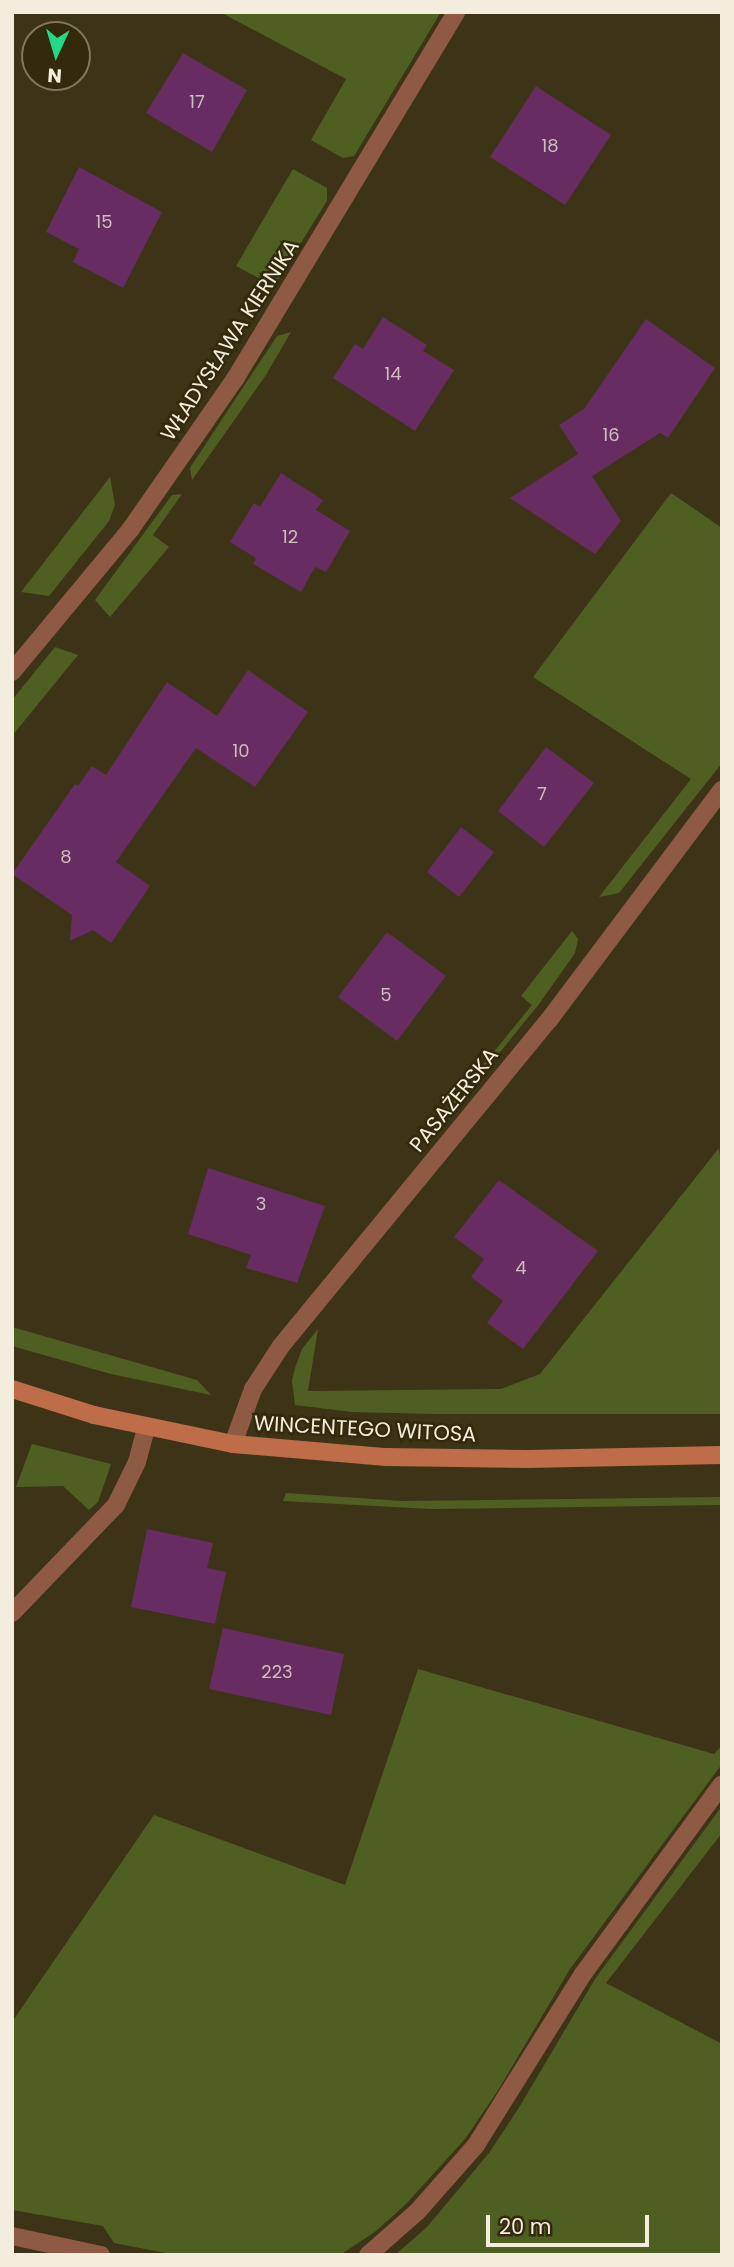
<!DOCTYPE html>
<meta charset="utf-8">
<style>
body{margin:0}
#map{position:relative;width:734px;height:2267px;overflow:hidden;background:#3d3417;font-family:Poppins,sans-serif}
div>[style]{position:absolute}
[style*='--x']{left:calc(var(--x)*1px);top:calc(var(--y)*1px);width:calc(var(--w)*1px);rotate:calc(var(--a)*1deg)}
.green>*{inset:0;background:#4f5f22}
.building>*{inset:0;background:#672c61}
.lane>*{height:18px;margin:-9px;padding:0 9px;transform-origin:9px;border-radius:9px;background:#8e5a44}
.street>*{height:18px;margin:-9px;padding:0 9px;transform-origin:9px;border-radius:9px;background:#8e5a44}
.secondary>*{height:18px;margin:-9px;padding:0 9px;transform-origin:9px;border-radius:9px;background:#bf6c49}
span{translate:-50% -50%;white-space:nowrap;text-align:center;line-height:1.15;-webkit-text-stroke:5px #33290d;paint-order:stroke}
.number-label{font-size:18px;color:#cfbdbd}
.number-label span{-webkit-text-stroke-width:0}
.street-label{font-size:21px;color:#f2eddc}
.frame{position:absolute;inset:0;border:14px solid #f2eddc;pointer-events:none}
.north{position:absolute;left:21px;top:21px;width:70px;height:70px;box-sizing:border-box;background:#33290d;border:2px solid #7f7760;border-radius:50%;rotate:184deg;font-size:19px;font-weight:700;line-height:28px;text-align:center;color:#f2eddc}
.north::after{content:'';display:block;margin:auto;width:24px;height:32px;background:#23d886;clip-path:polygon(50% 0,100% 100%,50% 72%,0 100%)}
.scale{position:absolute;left:486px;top:2215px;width:163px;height:32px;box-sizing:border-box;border:4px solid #f2eddc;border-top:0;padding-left:9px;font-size:21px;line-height:24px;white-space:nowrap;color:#f2eddc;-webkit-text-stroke:5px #33290d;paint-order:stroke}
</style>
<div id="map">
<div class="green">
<i style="clip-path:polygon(220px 12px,441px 12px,354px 156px,343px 158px,311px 140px,346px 79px)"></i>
<i style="clip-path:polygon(293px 169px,327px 188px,327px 201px,274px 286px,236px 266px)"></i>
<i style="clip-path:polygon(291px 332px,266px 375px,192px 480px,190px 468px,277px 336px)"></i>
<i style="clip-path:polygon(110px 477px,115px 505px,109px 521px,49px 596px,21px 592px)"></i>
<i style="clip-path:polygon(671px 493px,722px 528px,722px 763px,619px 893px,599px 897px,691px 779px,533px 677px)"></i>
<i style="clip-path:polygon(182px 494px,153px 535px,169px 547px,110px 617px,95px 600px,172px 495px)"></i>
<i style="clip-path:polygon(55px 647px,78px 655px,12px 736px,12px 700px)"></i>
<i style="clip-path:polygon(572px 931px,578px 939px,575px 953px,539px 1004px,450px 1114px,443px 1114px,532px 1005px,521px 996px)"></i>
<i style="clip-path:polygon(719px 1148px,722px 1175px,722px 1414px,434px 1414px,352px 1412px,295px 1405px,292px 1381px,295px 1368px,302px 1349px,318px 1329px,308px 1391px,501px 1389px,540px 1374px)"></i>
<i style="clip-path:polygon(12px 1327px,197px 1380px,211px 1395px,111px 1374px,12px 1346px)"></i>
<i style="clip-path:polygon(32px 1444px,111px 1464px,98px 1502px,89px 1510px,63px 1486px,16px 1487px)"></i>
<i style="clip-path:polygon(286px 1493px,402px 1501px,722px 1497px,722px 1505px,431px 1509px,283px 1501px)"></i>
<i style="clip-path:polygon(418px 1669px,714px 1754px,722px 1745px,722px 1764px,570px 1969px,497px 2092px,465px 2139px,406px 2204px,376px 2231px,340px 2255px,176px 2255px,114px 2243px,103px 2226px,12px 2210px,12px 2022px,154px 1815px,345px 1885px)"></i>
<i style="clip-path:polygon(722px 1806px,722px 1833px,606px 1983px,722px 2044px,722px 2255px,395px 2255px,427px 2227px,489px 2153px,520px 2106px,595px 1979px)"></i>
</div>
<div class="building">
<i style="clip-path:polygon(183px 53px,247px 90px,212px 152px,146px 113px)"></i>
<i style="clip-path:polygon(536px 86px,611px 135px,565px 205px,490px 157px)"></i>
<i style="clip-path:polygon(79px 167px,162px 212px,123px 288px,73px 262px,79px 249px,46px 232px)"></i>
<i style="clip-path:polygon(383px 317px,427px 345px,423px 351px,454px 370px,415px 431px,333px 378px,355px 344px,363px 349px)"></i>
<i style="clip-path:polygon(646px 319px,715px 368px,668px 438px,660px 433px,592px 476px,621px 521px,595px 554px,510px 498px,578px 454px,559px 425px,584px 409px)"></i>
<i style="clip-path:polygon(281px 473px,323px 500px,316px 510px,350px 531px,326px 572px,315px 567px,301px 592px,253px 564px,256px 558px,230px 542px,254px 503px,260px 507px)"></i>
<i style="clip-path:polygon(248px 670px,308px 712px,255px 787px,196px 748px,116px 862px,150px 886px,111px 943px,93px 930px,70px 941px,72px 915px,12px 874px,75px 784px,78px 786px,92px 766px,106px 775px,167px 682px,217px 716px)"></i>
<i style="clip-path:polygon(546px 747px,594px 783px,544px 847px,498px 811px)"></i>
<i style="clip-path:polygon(461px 827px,494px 852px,459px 897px,427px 872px)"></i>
<i style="clip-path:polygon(387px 932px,446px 976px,397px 1041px,338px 997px)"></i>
<i style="clip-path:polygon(208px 1168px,325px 1206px,297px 1283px,246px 1268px,251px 1255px,188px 1234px)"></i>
<i style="clip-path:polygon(499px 1180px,598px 1251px,523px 1349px,487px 1323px,503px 1301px,471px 1277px,484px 1259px,454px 1237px)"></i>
<i style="clip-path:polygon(147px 1529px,213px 1543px,207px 1568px,226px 1572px,215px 1624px,131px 1607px)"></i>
<i style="clip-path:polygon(223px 1628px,344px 1654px,331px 1715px,209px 1689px)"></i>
</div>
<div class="lane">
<i style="--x:12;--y:1613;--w:150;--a:-46.1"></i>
<i style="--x:116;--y:1505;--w:48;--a:-64"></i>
<i style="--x:137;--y:1462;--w:35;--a:-75"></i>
<i style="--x:12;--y:2236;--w:91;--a:12.1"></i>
<i style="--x:368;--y:2255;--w:65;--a:-41.3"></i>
<i style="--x:417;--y:2212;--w:89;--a:-48.6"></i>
<i style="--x:476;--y:2145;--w:202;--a:-58"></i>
<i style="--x:583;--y:1974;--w:235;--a:-53.8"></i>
</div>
<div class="street">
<i style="--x:12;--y:672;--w:185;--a:-50.3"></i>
<i style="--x:130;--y:530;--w:184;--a:-55.2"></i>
<i style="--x:235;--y:379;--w:428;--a:-58.9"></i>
<i style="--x:233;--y:1444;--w:59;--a:-70"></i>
<i style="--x:253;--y:1389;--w:51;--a:-56.9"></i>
<i style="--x:281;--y:1346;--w:422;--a:-50.6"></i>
<i style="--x:549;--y:1020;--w:288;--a:-53.1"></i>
</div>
<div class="secondary">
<i style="--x:12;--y:1389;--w:86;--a:17.6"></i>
<i style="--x:94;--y:1415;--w:142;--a:11.8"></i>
<i style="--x:233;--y:1444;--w:154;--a:4.9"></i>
<i style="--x:386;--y:1457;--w:141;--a:0.8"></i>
<i style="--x:527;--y:1459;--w:195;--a:-1.2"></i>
</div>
<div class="number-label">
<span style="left:197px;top:102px">17</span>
<span style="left:550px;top:146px">18</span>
<span style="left:104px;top:222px">15</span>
<span style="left:393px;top:374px">14</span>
<span style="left:611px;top:435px">16</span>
<span style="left:290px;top:537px">12</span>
<span style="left:241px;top:751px">10</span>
<span style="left:542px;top:794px">7</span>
<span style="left:66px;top:857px">8</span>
<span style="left:386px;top:995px">5</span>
<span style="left:261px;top:1204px">3</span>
<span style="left:521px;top:1268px">4</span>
<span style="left:277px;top:1672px">223</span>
</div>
<div class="street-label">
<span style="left:230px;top:340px;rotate:-57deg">WŁADYSŁAWA KIERNIKA</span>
<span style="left:454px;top:1100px;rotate:-51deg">PASAŻERSKA</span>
<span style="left:365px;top:1429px;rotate:3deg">WINCENTEGO WITOSA</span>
</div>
<div class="frame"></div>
<div class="north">N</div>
<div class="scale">20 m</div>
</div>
